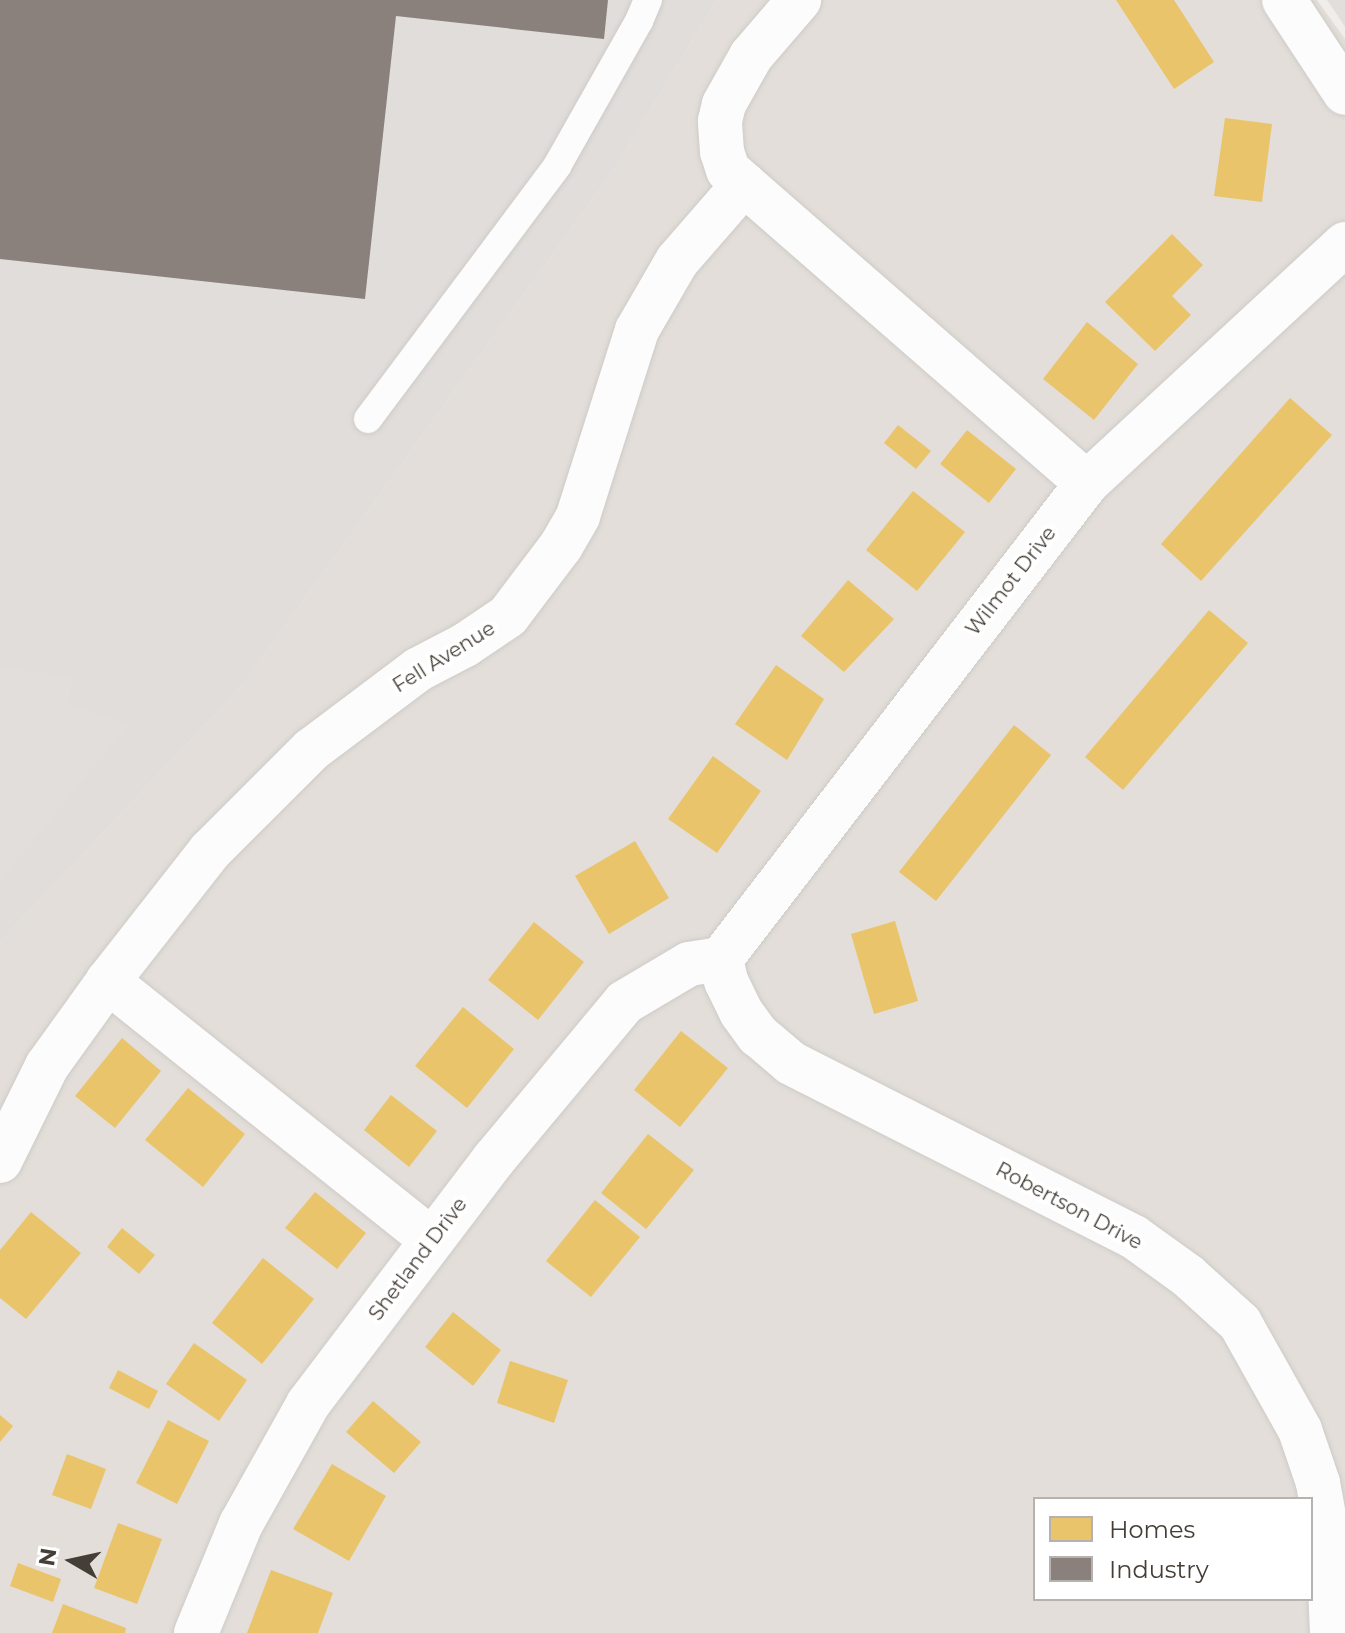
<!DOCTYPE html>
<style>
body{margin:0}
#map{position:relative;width:1345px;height:1633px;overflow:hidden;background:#f0edea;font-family:Montserrat,sans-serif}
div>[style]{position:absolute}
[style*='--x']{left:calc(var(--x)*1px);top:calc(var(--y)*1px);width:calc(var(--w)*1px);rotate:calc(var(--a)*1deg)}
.residential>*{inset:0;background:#e3ded9}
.industrial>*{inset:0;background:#e1ddda}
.parking>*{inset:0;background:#e1dedb}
.homes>*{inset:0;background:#e9c46a}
.industry>*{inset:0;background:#8a817c}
.roads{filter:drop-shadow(0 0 2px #cecbc8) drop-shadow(0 0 2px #cecbc8)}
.service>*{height:28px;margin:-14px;padding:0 14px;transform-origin:14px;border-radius:14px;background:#fdfcfc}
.minor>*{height:44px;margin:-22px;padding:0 22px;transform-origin:22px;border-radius:22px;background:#fdfcfc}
span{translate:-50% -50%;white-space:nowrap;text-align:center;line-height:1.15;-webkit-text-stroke:8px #fff;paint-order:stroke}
.street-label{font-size:20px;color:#453e37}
.legend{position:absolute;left:1033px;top:1497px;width:280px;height:104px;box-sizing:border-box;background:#fff;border:2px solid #b5b2af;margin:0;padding:10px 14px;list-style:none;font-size:24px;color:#453e37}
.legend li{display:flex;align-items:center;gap:16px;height:40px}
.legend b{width:40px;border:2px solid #b5b2af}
.north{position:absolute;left:32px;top:1521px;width:80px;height:80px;-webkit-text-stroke:6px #fff;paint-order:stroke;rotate:279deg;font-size:22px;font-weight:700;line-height:32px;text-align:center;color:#453e37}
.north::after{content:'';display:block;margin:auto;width:28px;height:36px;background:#453e37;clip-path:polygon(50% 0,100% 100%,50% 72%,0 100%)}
</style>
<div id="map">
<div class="residential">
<i style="clip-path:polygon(evenodd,717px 0,1317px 0,1345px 39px,1345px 1633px,0 1633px,0 942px,241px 687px,615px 168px,717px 0,1035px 1499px,1311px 1499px,1311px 1599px,1035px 1599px,1035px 1499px)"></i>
</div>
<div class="industrial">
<i style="clip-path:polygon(0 0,717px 0,615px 168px,241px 687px,0 942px)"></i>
</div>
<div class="parking">
<i style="clip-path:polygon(1327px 0,1345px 0,1345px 27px,1338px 16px)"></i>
<i style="clip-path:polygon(0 667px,72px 677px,69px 705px,129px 724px,0 881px)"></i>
</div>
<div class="homes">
<i style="clip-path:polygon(1116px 0,1174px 0,1214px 62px,1174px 89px)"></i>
<i style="clip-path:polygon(1225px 118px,1272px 124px,1262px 202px,1214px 196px)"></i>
<i style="clip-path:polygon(1172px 234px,1203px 265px,1172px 296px,1191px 315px,1155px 351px,1105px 302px)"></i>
<i style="clip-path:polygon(1087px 322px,1138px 364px,1094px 420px,1043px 379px)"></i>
<i style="clip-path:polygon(1290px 398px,1332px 435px,1201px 581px,1161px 544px)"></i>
<i style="clip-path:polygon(898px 425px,931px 451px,916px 469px,884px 443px)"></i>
<i style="clip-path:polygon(967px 430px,1016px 469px,989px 503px,940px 464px)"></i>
<i style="clip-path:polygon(913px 491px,965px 532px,917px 591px,866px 550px)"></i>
<i style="clip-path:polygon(848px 580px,894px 619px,844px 672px,801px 636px)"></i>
<i style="clip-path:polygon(1209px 610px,1248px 643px,1123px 790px,1085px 757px)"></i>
<i style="clip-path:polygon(776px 665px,824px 699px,787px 760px,735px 724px)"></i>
<i style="clip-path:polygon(1014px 725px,1051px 755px,936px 901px,899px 872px)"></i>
<i style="clip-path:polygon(713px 756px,761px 791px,717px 853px,668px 819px)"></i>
<i style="clip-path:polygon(635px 841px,669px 898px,609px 934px,575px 876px)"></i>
<i style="clip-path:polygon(895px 921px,918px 1001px,874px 1014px,851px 934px)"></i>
<i style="clip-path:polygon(534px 922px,584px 962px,538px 1020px,488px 980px)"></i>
<i style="clip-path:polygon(463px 1007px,514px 1049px,467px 1108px,415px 1066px)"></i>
<i style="clip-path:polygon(681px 1031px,728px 1068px,680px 1127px,634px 1090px)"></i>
<i style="clip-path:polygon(122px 1038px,161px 1071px,115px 1128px,75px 1096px)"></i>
<i style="clip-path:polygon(188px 1088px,245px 1134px,203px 1187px,145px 1140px)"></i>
<i style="clip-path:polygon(391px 1095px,437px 1131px,409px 1167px,364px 1130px)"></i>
<i style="clip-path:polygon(648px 1134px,694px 1170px,646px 1229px,601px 1193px)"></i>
<i style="clip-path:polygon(315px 1192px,366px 1233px,337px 1269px,285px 1228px)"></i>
<i style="clip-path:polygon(595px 1200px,640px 1237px,591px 1297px,546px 1261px)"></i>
<i style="clip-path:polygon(31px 1212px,81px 1253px,26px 1319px,0 1298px,0 1250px)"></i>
<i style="clip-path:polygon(122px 1228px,155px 1255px,139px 1274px,107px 1247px)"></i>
<i style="clip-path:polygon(263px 1258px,314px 1299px,262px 1364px,212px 1323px)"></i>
<i style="clip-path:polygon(453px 1312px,501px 1350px,473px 1386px,425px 1347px)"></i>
<i style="clip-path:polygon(194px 1343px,247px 1380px,219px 1421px,166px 1384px)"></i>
<i style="clip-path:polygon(510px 1361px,568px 1380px,554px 1423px,497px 1403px)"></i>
<i style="clip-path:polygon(118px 1370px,158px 1391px,149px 1409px,109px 1388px)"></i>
<i style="clip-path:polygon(373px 1401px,421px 1442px,394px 1473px,346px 1432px)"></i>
<i style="clip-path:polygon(0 1415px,13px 1426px,0 1442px)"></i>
<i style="clip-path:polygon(168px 1420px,209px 1441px,177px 1504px,136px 1483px)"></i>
<i style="clip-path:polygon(67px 1454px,106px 1469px,91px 1509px,52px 1495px)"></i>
<i style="clip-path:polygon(332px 1464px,386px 1496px,349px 1561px,293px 1529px)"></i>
<i style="clip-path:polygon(118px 1523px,162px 1539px,137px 1604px,94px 1588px)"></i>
<i style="clip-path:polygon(18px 1563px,61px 1579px,53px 1602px,10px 1586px)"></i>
<i style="clip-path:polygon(271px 1570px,333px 1593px,318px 1633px,247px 1633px)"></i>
<i style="clip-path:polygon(63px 1604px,126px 1628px,125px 1633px,52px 1633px)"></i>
</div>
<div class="industry">
<i style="clip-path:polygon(0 0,608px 0,604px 39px,396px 16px,365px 299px,0 259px)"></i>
</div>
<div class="roads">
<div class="service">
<i style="--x:368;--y:419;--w:316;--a:-53.2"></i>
<i style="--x:557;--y:166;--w:167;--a:-60.5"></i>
<i style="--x:639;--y:21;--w:23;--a:-67"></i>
</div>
<div class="minor">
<i style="--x:1284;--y:0;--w:111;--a:56.7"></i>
<i style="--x:744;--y:184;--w:21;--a:-139"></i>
<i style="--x:728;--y:170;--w:19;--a:-108"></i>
<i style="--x:722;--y:152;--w:31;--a:-94"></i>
<i style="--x:720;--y:121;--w:17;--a:-77"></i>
<i style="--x:724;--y:104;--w:55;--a:-60.6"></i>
<i style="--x:751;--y:56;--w:74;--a:-49.4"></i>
<i style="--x:721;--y:959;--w:23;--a:77"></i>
<i style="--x:726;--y:981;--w:34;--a:64"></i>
<i style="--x:741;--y:1012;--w:29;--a:54"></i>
<i style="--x:758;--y:1035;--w:43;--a:40.3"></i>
<i style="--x:791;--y:1063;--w:385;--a:26.9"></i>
<i style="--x:1134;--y:1237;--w:67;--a:35.8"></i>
<i style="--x:1188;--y:1276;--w:70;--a:42.1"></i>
<i style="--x:1240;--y:1323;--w:123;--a:60.7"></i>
<i style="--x:1300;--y:1430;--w:56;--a:71.2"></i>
<i style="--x:1318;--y:1483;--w:56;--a:79.7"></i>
<i style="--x:1328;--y:1538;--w:95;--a:87.6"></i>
<i style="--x:721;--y:959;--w:600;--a:-52.44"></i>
<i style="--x:1087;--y:483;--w:352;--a:-42.8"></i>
<i style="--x:0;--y:1161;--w:106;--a:-63.7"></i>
<i style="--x:47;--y:1066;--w:105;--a:-54.3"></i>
<i style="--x:432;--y:1240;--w:415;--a:-141.4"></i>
<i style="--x:108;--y:981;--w:165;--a:-51.9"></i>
<i style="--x:210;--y:851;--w:143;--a:-45"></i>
<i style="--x:311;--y:750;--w:135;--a:-36.9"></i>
<i style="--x:419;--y:669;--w:52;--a:-27.6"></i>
<i style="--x:465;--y:645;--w:52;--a:-34"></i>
<i style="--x:508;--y:616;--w:88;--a:-52.9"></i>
<i style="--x:561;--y:546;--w:34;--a:-60"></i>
<i style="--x:578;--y:516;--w:195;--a:-72.4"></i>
<i style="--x:637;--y:330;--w:80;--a:-59.9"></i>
<i style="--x:677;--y:261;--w:102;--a:-49"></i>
<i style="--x:744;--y:184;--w:455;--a:41.1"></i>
<i style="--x:196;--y:1633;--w:118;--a:-67.6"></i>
<i style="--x:241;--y:1524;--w:137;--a:-60.8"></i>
<i style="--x:308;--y:1404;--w:308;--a:-52.8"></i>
<i style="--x:494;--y:1159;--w:204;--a:-50.2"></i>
<i style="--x:625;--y:1002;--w:74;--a:-30.7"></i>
<i style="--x:689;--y:964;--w:32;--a:-9"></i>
</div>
</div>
<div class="street-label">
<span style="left:1011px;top:581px;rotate:-52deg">Wilmot Drive</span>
<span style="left:444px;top:657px;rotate:-32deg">Fell Avenue</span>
<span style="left:1069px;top:1206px;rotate:28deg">Robertson Drive</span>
<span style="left:418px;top:1259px;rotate:-53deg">Shetland Drive</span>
</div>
<ul class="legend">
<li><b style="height:22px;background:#e9c46a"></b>Homes</li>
<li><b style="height:22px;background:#8a817c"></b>Industry</li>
</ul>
<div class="north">N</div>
</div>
